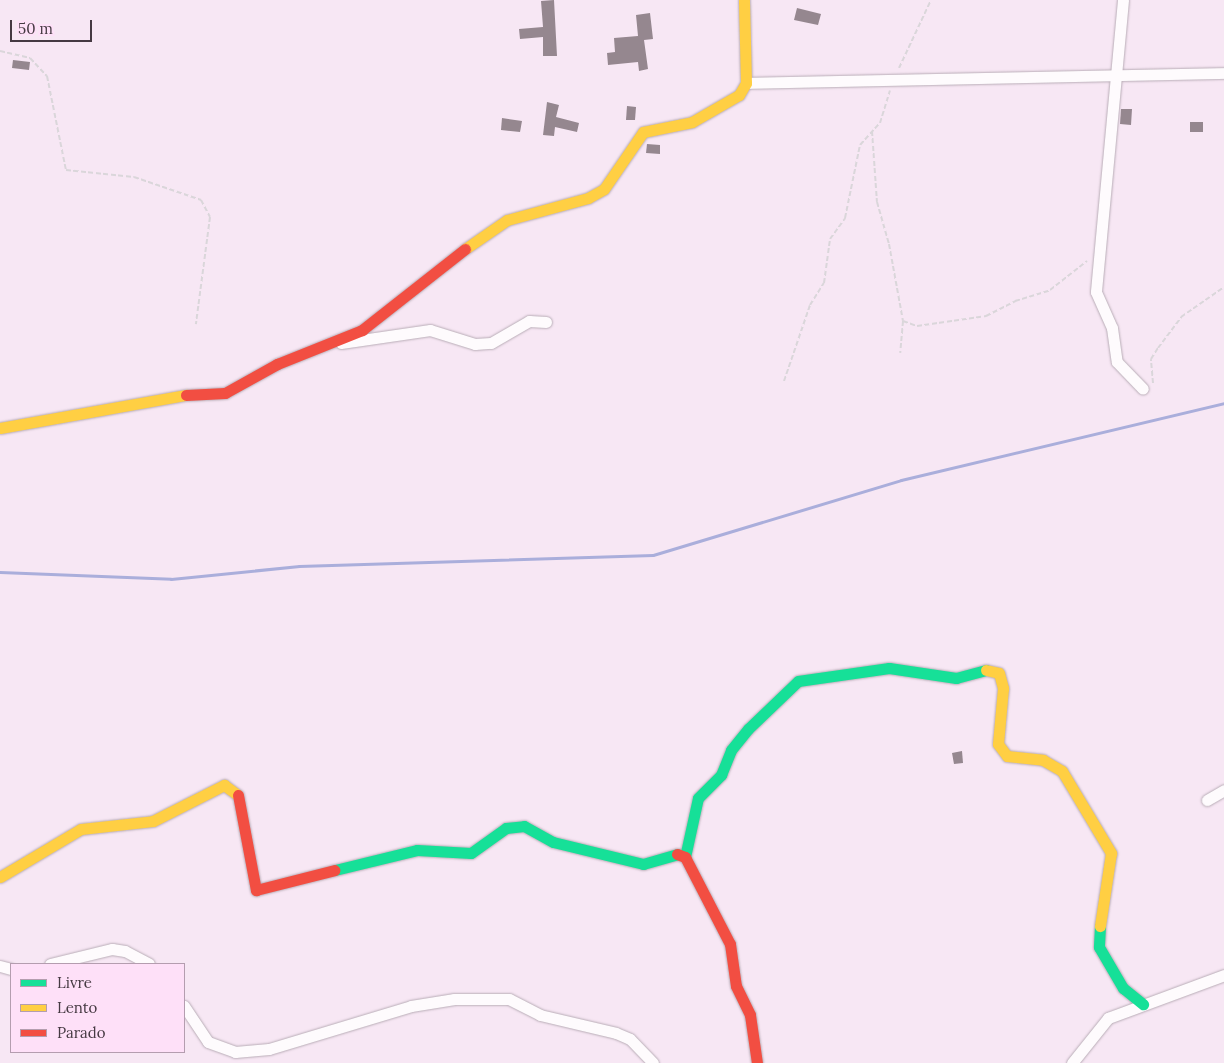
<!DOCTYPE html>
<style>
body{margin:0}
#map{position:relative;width:1224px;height:1063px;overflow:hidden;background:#f7e7f4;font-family:Lora,serif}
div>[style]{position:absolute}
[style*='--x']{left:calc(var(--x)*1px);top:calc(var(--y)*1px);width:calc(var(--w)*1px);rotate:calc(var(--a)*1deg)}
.stream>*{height:3px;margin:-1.5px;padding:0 1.5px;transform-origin:1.5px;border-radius:1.5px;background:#aaaedb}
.building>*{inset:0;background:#95878f}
.path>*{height:2px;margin-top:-1px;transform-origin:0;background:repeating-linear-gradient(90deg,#dad6da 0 5px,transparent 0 7.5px)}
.roads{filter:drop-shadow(0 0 1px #b9adb7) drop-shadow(0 0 1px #b9adb7)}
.street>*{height:11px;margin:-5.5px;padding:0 5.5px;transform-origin:5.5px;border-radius:5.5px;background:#fefbfd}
.fast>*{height:11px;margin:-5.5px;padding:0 5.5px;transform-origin:5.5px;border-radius:5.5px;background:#16e098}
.slow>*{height:11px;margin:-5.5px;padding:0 5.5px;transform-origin:5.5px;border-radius:5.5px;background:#ffcf43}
.jam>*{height:11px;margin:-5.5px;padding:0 5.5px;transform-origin:5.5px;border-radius:5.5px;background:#f24e42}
span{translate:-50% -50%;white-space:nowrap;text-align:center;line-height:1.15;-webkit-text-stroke:5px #fee0f8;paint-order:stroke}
.legend{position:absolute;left:10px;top:963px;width:175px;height:90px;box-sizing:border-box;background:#fee0f8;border:1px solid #b49daf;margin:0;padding:6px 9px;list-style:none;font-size:15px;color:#453942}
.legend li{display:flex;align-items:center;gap:10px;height:25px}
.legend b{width:25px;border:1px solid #b49daf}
.scale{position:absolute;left:10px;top:20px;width:82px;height:22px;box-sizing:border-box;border:2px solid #453942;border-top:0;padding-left:6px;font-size:15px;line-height:18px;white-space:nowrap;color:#453942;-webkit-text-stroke:4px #fee0f8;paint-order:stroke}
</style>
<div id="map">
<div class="stream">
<i style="--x:0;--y:572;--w:171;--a:2.3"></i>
<i style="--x:171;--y:579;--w:129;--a:-5.8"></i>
<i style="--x:299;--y:566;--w:354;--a:-1.8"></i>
<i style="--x:653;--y:555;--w:259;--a:-16.8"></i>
<i style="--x:901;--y:480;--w:332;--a:-13.4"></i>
</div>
<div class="building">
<i style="clip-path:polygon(554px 0,557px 56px,543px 56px,543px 37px,520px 39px,519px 29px,543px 27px,541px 1px)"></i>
<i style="clip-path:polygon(797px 8px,821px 14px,818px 25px,794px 20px)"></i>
<i style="clip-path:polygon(650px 13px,653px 39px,644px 40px,648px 69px,639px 71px,638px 62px,608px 65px,607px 53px,615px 52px,614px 38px,638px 36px,636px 15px)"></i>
<i style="clip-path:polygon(13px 60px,30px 62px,29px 70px,12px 68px)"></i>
<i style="clip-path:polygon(547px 102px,559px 105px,556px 117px,579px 123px,577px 132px,555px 127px,554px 136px,543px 135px)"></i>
<i style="clip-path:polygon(627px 106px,636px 107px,635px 120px,626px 120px)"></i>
<i style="clip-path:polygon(1121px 109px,1132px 109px,1131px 125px,1120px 124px)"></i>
<i style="clip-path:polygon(502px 118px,522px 121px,520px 132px,501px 130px)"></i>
<i style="clip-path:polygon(1190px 122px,1203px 122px,1203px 132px,1190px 132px)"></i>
<i style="clip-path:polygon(647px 144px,660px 145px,660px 154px,646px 153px)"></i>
<i style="clip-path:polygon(962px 751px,963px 763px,954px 764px,952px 753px)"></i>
</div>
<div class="path">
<i style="--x:0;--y:51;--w:31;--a:13"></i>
<i style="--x:30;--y:58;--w:25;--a:47"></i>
<i style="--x:47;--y:76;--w:96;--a:78.6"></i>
<i style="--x:66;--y:170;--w:68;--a:5.9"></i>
<i style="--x:134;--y:177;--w:71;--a:18.9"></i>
<i style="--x:201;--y:200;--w:19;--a:62"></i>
<i style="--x:210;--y:217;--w:108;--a:97.5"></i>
<i style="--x:899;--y:68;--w:75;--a:-64.8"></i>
<i style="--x:872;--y:131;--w:71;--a:86"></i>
<i style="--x:877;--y:202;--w:44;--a:74.1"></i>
<i style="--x:889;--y:244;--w:78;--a:79.7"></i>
<i style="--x:903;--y:321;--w:32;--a:95"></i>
<i style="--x:903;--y:321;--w:15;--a:20"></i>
<i style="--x:917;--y:326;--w:70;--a:-8.2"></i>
<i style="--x:986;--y:316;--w:33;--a:-27"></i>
<i style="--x:1015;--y:301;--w:37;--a:-17"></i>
<i style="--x:1050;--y:290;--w:47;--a:-38.1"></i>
<i style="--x:784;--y:381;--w:80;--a:-71.1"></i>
<i style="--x:810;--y:305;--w:26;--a:-58"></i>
<i style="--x:824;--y:283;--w:44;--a:-82.2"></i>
<i style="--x:830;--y:239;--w:26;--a:-54"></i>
<i style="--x:845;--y:218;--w:75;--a:-78.4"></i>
<i style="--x:860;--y:145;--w:30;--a:-48"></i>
<i style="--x:880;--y:123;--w:34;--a:-73"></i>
<i style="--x:1153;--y:383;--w:24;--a:-95"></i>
<i style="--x:1151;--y:359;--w:13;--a:-58"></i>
<i style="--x:1158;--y:348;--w:39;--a:-53"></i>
<i style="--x:1181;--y:317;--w:52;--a:-34.9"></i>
</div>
<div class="roads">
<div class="street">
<i style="--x:1123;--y:0;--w:293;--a:95.3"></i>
<i style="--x:1096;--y:292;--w:39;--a:66"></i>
<i style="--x:1112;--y:328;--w:34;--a:82"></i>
<i style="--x:1117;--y:362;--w:37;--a:46"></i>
<i style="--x:746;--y:83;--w:478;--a:-1.2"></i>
<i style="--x:341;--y:343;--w:90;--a:-8.3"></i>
<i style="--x:430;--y:330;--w:47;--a:17.3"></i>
<i style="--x:475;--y:344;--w:16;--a:-4"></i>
<i style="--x:491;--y:343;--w:44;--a:-30.1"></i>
<i style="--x:529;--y:321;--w:17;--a:3"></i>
<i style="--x:1207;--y:800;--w:20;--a:-30"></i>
<i style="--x:50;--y:964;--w:64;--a:-13.6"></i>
<i style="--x:112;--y:949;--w:13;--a:9"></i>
<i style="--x:125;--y:951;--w:27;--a:28"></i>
<i style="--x:0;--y:966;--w:11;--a:15"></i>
<i style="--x:184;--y:1006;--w:43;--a:56.3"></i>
<i style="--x:208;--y:1042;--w:29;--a:20"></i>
<i style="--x:235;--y:1052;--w:34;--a:-5"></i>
<i style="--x:269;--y:1049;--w:148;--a:-16.8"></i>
<i style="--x:411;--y:1006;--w:44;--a:-9.2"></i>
<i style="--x:454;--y:999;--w:55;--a:0"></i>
<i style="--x:509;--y:999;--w:35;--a:27"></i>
<i style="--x:540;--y:1015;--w:78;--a:13.3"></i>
<i style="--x:616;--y:1033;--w:15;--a:23"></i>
<i style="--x:630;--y:1039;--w:33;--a:46"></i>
<i style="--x:1072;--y:1063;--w:58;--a:-51.3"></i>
<i style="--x:1108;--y:1018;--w:124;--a:-20.3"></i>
</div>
<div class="fast">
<i style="--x:685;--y:857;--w:60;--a:-77.6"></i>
<i style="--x:698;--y:798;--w:33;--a:-45"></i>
<i style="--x:721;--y:775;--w:27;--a:-68"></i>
<i style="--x:731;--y:750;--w:27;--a:-51"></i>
<i style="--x:748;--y:729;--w:69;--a:-43.8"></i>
<i style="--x:798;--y:681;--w:92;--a:-8.1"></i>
<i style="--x:889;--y:668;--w:68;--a:8.5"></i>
<i style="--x:956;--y:678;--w:31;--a:-15"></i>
<i style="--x:335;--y:870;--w:84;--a:-13.7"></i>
<i style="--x:417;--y:850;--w:54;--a:3.2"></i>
<i style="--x:471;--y:853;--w:43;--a:-35.5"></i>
<i style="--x:506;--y:828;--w:18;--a:-6"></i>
<i style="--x:524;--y:826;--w:33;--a:29"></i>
<i style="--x:553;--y:842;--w:93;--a:13.7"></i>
<i style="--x:643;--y:864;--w:35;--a:-16"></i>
<i style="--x:1100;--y:926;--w:21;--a:93"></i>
<i style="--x:1099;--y:947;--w:48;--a:59.7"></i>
<i style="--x:1123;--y:988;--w:26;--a:39"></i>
</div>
<div class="slow">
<i style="--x:465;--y:249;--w:51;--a:-34.6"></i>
<i style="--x:507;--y:220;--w:84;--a:-15.2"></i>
<i style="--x:588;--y:198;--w:18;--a:-29"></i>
<i style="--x:604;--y:189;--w:69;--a:-55.6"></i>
<i style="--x:643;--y:132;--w:50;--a:-11.5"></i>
<i style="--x:692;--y:122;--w:54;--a:-29.9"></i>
<i style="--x:739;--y:95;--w:14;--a:-60"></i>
<i style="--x:746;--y:83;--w:83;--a:-91.4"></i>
<i style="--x:0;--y:428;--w:189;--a:-10.1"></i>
<i style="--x:986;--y:670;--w:13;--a:13"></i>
<i style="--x:999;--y:673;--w:16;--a:75"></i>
<i style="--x:1003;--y:688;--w:56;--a:95.1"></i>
<i style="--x:998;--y:744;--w:15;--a:53"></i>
<i style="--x:1007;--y:756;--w:36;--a:6"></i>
<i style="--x:1043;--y:760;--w:22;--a:30"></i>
<i style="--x:1062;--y:771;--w:96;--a:59.1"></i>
<i style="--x:1111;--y:853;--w:74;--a:98.6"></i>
<i style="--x:0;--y:877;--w:94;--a:-30.7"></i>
<i style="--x:81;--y:829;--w:72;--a:-6.3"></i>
<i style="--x:153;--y:821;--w:80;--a:-26.9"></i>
<i style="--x:224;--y:785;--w:17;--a:36"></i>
</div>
<div class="jam">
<i style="--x:186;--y:395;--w:39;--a:-3"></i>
<i style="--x:225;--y:393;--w:60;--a:-29.1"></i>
<i style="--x:277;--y:364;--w:92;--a:-21.8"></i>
<i style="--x:362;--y:330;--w:131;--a:-38.2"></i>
<i style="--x:238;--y:795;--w:97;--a:79.3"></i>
<i style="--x:256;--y:890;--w:81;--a:-14.2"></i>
<i style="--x:677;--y:854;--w:9;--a:21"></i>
<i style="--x:685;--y:857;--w:98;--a:62.7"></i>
<i style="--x:730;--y:944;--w:42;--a:81.9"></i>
<i style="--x:736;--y:986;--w:32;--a:64"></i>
<i style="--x:750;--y:1015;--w:49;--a:81.7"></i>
</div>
</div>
<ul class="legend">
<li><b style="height:6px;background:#16e098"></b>Livre</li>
<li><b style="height:6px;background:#ffcf43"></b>Lento</li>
<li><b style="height:6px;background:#f24e42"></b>Parado</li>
</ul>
<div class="scale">50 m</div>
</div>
